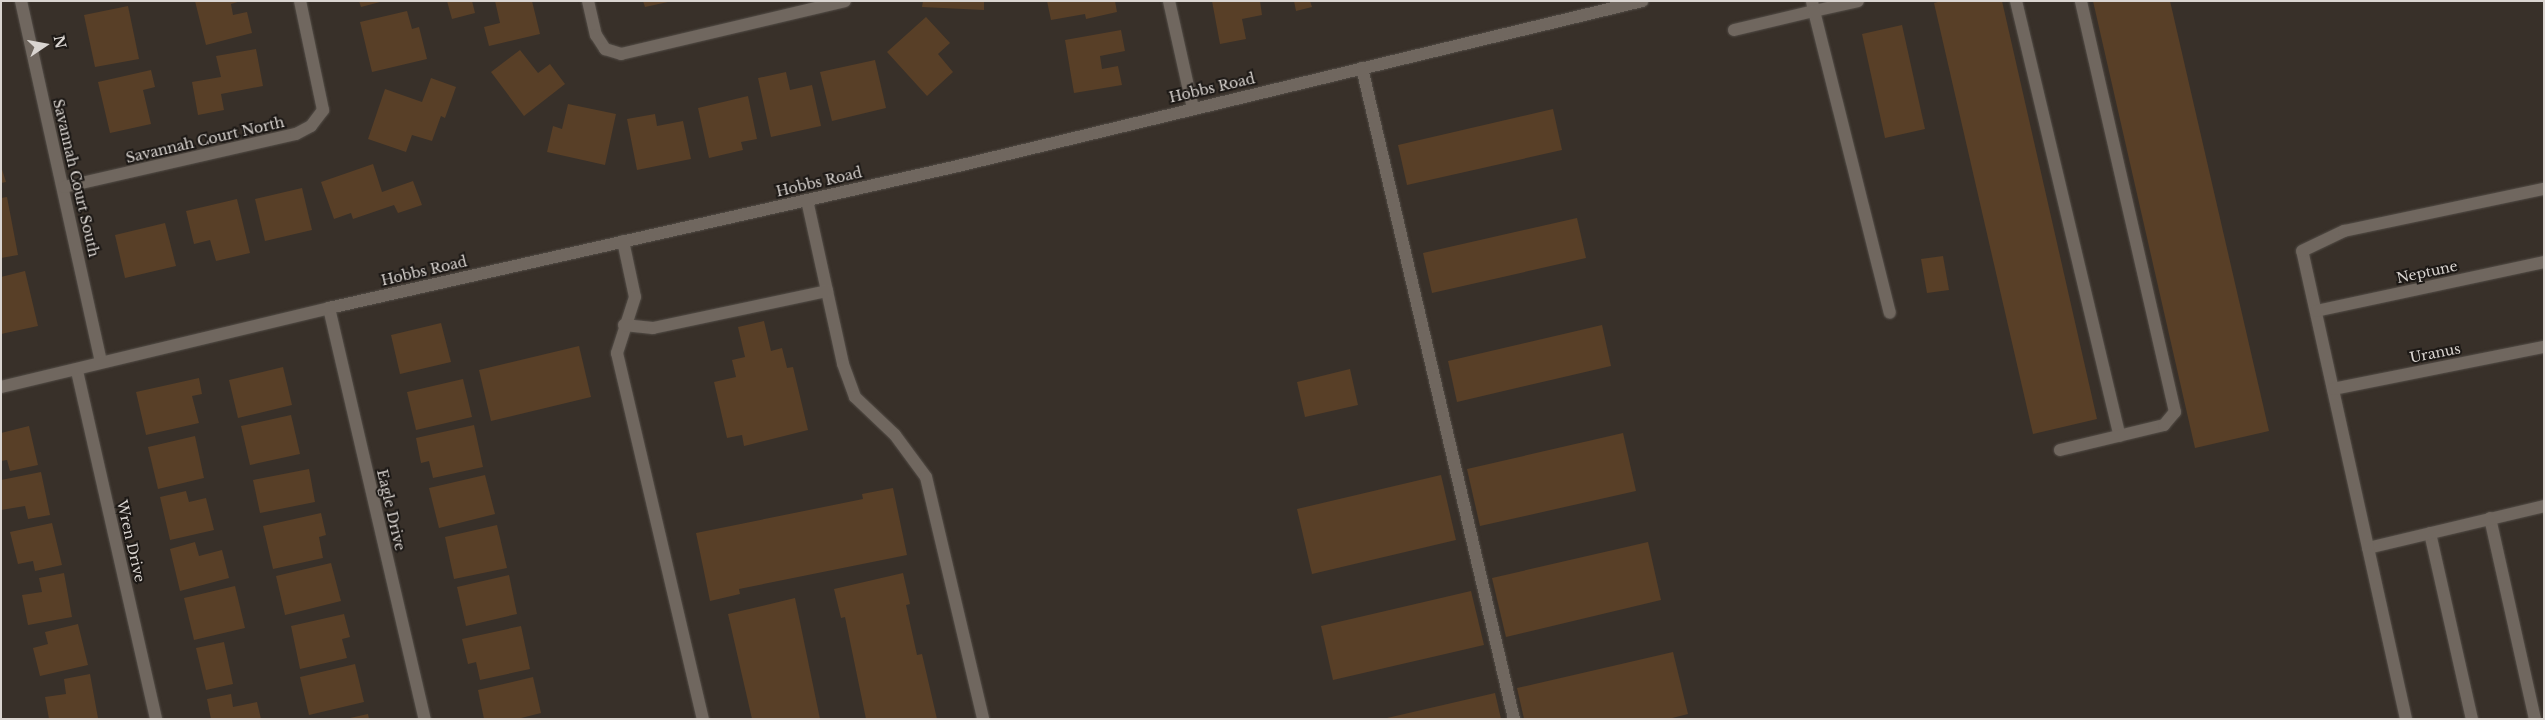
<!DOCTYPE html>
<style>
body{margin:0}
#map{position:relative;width:2545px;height:720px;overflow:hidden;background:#383029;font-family:"Libre Baskerville",serif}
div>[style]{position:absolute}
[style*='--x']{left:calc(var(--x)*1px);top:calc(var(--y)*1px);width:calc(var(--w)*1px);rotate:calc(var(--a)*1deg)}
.building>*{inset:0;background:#583f27}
.roads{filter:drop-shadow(0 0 1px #534d47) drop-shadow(0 0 1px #534d47)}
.lane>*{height:12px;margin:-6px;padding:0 6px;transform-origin:6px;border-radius:6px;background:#70675f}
.street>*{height:12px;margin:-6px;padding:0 6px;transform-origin:6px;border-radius:6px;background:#70675f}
.secondary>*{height:12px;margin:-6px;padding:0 6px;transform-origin:6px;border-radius:6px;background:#70675f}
span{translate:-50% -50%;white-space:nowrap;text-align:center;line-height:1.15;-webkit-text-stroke:4px #1d1916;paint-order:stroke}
.street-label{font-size:14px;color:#dad5d1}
.frame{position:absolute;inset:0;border:2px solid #dad5d1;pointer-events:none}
.north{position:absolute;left:20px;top:20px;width:50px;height:50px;-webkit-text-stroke:4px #1d1916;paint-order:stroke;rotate:78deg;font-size:14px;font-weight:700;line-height:20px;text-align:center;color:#dad5d1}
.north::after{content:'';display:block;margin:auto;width:18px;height:22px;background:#dad5d1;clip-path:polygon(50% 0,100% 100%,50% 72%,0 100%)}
</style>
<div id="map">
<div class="building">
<i style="clip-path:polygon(195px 1px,241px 1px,231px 4px,233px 15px,247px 12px,252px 33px,206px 45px)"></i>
<i style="clip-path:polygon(359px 1px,380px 1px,380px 2px,361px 7px)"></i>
<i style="clip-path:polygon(447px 1px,472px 1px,475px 13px,452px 19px)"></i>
<i style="clip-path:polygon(495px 1px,532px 1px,540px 34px,489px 46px,484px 27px,500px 23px)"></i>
<i style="clip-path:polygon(643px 1px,668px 1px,668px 2px,645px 7px)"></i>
<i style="clip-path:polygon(923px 1px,984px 1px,984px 10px,922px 7px)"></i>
<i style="clip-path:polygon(1047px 1px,1115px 1px,1117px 12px,1086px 19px,1085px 14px,1051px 20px)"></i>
<i style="clip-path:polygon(1212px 1px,1260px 1px,1262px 15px,1242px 19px,1246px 39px,1220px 44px)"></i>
<i style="clip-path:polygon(1294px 1px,1310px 1px,1312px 7px,1296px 11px)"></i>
<i style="clip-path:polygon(1942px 1px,2002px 1px,2097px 419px,2033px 434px,1934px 3px)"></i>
<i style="clip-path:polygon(2093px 1px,2170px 1px,2269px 431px,2195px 448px)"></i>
<i style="clip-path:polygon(128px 6px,139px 59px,95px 67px,84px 15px)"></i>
<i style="clip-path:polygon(407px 11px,412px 29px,419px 27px,427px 59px,372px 72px,360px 22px)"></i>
<i style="clip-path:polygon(926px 17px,950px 43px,938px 54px,953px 72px,927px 96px,887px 52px)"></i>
<i style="clip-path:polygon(1902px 25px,1925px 129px,1885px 138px,1862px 34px)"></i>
<i style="clip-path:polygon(1121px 30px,1125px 51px,1100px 56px,1102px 69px,1118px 66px,1122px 85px,1074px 93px,1065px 40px)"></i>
<i style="clip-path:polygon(256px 49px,263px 86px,221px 94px,224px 110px,198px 115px,192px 82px,221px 77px,216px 56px)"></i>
<i style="clip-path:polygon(520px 50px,538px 73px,550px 64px,565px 84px,524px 116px,491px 72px)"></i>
<i style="clip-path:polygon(875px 60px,886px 108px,832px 121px,820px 72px)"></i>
<i style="clip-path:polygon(151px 70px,155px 87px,143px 90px,151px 124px,110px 133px,98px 82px)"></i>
<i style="clip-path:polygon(786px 72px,790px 90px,812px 85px,821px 126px,771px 137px,758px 78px)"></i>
<i style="clip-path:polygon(431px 78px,456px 87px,445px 118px,441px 116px,432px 141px,412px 135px,406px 152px,368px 139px,385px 89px,422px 102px)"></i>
<i style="clip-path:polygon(748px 96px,757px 139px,741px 142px,743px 150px,709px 158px,698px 108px)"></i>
<i style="clip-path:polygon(568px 104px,616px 114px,605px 165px,547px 152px,553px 126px,562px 129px)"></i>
<i style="clip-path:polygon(1553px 109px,1562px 150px,1407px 185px,1398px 145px)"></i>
<i style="clip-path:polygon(655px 114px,657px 126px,683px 121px,691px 159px,637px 170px,627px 119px)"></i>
<i style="clip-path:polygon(373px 164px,382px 192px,413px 181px,422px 205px,398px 213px,394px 205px,353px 219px,351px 213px,334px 219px,321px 182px)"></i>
<i style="clip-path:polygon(1px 166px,6px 182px,1px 183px)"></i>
<i style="clip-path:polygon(302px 188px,312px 230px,265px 241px,255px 199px)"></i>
<i style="clip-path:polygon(7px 197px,18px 255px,1px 258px,1px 198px)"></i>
<i style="clip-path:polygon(237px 199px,250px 253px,216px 261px,210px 240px,194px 244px,186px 211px)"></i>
<i style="clip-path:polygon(1577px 218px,1586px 258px,1432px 293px,1423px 253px)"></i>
<i style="clip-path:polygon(165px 223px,176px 266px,125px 278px,115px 235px)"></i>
<i style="clip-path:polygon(1943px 256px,1949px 290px,1927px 293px,1921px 259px)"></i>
<i style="clip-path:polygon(25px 271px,38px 326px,1px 334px,1px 277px)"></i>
<i style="clip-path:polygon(764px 321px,771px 351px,782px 348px,787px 368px,793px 367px,808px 430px,744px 446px,742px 435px,727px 438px,714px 382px,736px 377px,732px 360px,745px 357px,738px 327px)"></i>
<i style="clip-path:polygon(441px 323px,451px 362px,400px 374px,391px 335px)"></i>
<i style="clip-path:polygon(1602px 325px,1611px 366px,1457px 402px,1448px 361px)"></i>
<i style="clip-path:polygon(579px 346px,591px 397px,491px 421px,479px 370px)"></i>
<i style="clip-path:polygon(283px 367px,292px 405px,238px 418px,229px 380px)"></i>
<i style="clip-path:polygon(1350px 369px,1358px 405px,1305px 417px,1297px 382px)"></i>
<i style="clip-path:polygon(199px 378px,202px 394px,192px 396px,199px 423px,146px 435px,136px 392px)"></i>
<i style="clip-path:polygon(463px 379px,472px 417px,416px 430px,407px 392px)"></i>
<i style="clip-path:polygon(291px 415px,300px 454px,250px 465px,241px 426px)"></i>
<i style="clip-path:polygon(474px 425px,483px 467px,433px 478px,429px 461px,421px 463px,416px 438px)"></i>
<i style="clip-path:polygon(29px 426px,38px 465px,10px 471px,7px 460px,1px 461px,1px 433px)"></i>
<i style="clip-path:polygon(1623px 433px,1636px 491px,1480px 526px,1467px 469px)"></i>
<i style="clip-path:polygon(195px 436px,204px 478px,158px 489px,148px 447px)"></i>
<i style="clip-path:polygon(309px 469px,315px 502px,260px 513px,253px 480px)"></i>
<i style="clip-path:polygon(41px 472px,50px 515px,28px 519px,25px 506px,1px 510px,1px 480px)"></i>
<i style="clip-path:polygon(485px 475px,495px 514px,439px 528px,429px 488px)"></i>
<i style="clip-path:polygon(1441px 475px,1456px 540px,1312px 574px,1297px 509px)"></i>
<i style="clip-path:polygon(893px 488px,907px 555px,739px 589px,740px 594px,710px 601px,696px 533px,863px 499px,862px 494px)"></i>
<i style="clip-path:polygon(186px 491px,189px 502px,206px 498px,214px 530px,170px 540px,160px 497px)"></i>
<i style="clip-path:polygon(321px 513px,326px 535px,319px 537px,323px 558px,273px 569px,263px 526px)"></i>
<i style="clip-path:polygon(52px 523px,62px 565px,35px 571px,33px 561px,18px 564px,10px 532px)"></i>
<i style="clip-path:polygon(497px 525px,507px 568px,454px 579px,445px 537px)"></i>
<i style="clip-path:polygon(195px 542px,199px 556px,222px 550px,229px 578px,180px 591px,170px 549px)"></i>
<i style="clip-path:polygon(1648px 542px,1661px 600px,1506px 637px,1492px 578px)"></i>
<i style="clip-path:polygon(331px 563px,341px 601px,285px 615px,276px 576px)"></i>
<i style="clip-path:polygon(64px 573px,72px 617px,28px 625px,22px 595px,42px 592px,39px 578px)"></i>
<i style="clip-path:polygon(903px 573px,910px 604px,906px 605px,917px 655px,922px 654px,937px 719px,866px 719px,845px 617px,841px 618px,834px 589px)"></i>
<i style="clip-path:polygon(509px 575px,517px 614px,466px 626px,457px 587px)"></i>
<i style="clip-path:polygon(235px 586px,245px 628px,194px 640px,184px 598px)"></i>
<i style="clip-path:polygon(1471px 591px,1484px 645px,1333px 680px,1321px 626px)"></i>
<i style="clip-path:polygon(795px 598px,820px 719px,752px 719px,728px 614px)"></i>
<i style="clip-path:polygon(344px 614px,350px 637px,342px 639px,347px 658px,300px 669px,291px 626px)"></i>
<i style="clip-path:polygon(78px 624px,88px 665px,40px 676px,33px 648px,48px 644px,45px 632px)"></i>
<i style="clip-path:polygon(521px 626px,530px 669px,480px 680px,476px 662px,468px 664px,462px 639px)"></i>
<i style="clip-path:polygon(224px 642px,233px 684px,206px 690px,196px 648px)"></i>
<i style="clip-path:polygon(1673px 652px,1688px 714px,1668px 719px,1524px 719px,1517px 688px)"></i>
<i style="clip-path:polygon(355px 664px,364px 702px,309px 715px,300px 677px)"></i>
<i style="clip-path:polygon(90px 674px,98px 718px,49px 719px,45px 697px,66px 694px,64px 679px)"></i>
<i style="clip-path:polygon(533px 677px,541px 713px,517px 719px,484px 719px,478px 690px)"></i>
<i style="clip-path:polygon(1495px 693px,1501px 719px,1387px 719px,1387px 718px)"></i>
<i style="clip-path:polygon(231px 694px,233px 707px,257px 702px,261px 719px,211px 719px,207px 699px)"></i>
<i style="clip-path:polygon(368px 714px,369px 719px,350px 719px,350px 718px)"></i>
</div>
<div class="roads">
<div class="lane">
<i style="--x:1812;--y:1;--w:10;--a:79"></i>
<i style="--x:1814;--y:11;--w:45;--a:-12.8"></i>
<i style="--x:2016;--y:1;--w:447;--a:76.6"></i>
<i style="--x:1734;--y:30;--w:82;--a:-13.4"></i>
<i style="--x:1814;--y:11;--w:311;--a:75.9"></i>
<i style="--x:1362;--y:68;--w:669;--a:76.86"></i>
<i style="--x:807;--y:200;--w:168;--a:77.6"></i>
<i style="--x:843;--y:364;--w:35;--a:70"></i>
<i style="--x:855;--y:397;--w:55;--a:43.5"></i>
<i style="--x:895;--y:435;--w:52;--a:53.6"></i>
<i style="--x:926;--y:477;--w:249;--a:76.7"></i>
<i style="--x:623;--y:241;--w:57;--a:77.9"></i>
<i style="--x:635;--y:297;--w:59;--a:107.8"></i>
<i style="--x:617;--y:353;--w:376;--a:76.8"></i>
<i style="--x:624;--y:325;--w:29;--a:6"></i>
<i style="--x:653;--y:328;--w:178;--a:-12"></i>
<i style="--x:2060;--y:450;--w:107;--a:-13.5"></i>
<i style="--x:2164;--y:425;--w:17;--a:-50"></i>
<i style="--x:2175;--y:412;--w:422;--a:-102.9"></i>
<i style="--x:2490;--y:518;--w:206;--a:77.4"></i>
<i style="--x:2430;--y:533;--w:191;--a:77.3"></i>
<i style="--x:2368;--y:548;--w:181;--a:-13.4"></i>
<i style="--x:2406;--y:719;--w:479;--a:-102.5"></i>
<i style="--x:2302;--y:251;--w:47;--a:-25.5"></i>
<i style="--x:2344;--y:231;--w:204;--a:-11.9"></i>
</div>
<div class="street">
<i style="--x:21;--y:1;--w:369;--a:77.5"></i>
<i style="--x:588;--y:1;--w:35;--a:77"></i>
<i style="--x:596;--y:35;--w:17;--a:57"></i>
<i style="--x:605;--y:49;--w:17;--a:17"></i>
<i style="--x:621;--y:54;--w:230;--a:-13.3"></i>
<i style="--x:1169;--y:1;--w:110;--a:77.4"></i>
<i style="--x:64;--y:187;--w:238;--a:-12.9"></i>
<i style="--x:296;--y:134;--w:17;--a:-28"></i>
<i style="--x:311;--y:126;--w:20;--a:-53"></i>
<i style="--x:323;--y:110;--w:111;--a:-101.9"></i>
<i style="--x:329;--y:308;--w:422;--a:76.9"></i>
<i style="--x:2316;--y:311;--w:233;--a:-12.1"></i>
<i style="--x:77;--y:371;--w:357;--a:77.2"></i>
<i style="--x:2333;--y:389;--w:215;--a:-11.3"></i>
</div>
<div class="secondary">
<i style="--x:1;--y:387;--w:337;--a:-13.5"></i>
<i style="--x:329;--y:308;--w:645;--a:-12.72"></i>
<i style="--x:958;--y:166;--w:704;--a:-13.56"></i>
</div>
</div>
<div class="street-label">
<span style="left:1212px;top:88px;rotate:-13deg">Hobbs Road</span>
<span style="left:205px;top:140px;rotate:-13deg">Savannah Court North</span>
<span style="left:76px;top:178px;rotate:77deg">Savannah Court South</span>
<span style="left:819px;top:182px;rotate:-13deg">Hobbs Road</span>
<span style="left:424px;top:271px;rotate:-13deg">Hobbs Road</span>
<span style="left:2427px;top:272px;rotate:-12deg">Neptune</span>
<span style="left:2435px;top:353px;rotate:-11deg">Uranus</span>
<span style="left:391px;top:510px;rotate:77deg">Eagle Drive</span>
<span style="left:131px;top:541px;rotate:77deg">Wren Drive</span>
</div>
<div class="frame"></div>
<div class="north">N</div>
</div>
